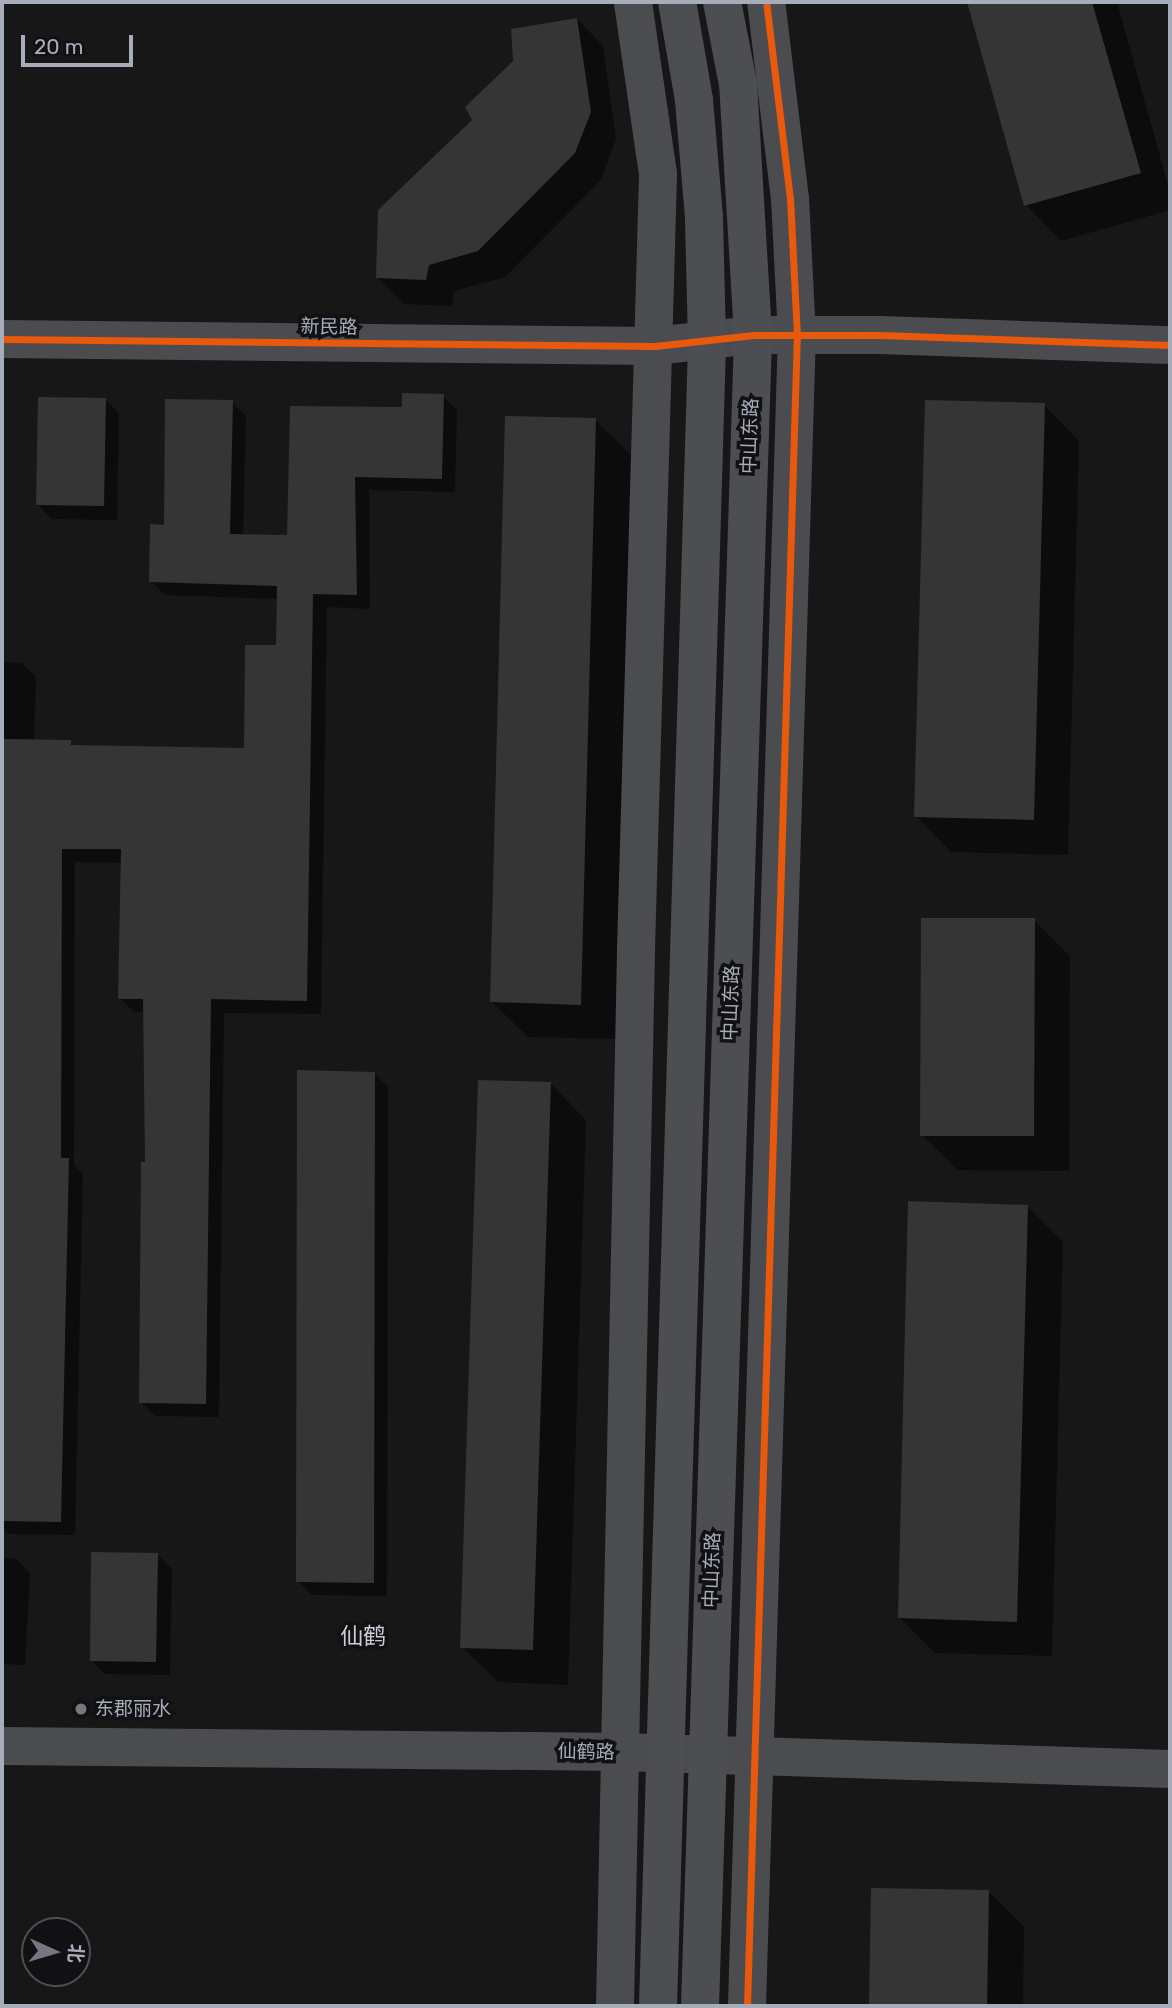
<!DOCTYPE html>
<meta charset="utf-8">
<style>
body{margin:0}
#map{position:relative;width:1172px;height:2008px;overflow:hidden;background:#171717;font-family:Rubik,"Noto Sans SC",sans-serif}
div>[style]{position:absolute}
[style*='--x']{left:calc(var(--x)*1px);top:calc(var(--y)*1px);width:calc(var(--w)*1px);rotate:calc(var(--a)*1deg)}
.shadow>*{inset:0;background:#0007}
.building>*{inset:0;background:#353536}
.minor>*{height:38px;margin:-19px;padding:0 19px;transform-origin:19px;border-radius:19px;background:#4b4c50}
.major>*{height:38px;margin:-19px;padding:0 19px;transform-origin:19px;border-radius:19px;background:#4d4e52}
.cycleway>*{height:7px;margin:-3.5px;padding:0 3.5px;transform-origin:3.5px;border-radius:3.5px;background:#e8590c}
.dots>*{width:19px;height:19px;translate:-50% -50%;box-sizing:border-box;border:4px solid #111113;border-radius:50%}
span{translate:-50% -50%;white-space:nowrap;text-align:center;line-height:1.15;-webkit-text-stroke:7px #111113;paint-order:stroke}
.street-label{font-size:19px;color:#a7acb9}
.poi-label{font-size:19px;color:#a7acb9}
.left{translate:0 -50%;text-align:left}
.quarter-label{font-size:23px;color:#c9ccd4}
.frame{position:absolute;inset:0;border:4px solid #a7acb9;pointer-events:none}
.north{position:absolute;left:21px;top:1917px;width:70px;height:70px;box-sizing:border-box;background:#111113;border:2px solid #4d4f55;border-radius:50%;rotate:94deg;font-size:19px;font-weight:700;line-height:28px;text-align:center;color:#a7acb9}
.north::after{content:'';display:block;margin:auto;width:24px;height:32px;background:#757880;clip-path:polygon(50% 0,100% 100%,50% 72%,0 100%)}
.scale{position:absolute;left:21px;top:35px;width:112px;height:32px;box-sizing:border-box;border:4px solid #a7acb9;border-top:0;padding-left:9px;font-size:21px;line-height:24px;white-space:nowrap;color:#a7acb9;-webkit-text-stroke:5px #111113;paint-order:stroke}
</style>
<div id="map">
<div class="shadow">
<i style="clip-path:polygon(969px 2px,1117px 2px,1170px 192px,1170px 210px,1061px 241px,1026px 205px)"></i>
<i style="clip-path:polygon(577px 19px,603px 46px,616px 139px,601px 180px,505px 277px,454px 291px,452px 306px,404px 304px,378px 278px)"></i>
<i style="clip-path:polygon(443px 396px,457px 410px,455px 492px,369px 490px,370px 609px,327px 607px,321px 1014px,224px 1013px,219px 1417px,155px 1416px,141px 1402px,147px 1164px,145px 1012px,134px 1012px,120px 998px,122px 863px,75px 862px,74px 1165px,83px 1174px,75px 1535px,9px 1534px,2px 1526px,2px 803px,6px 741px,2px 741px,2px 552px,2px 662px,22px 663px,36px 677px,34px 741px,70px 742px,75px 747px,246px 749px,277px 647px,279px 599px,165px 595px,151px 581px,166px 527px,232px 402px,246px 416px,243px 536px,289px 537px,404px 409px)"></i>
<i style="clip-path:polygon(105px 399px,119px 413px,117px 520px,52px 519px,38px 505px)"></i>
<i style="clip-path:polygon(1044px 405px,1079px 441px,1068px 855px,951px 852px,916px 816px)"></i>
<i style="clip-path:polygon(595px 420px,631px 455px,616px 1039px,528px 1037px,492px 1002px)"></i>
<i style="clip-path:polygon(1034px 920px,1070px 956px,1069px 1171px,958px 1170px,922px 1135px)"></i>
<i style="clip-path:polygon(374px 1073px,388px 1087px,387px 1596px,312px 1595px,298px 1581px)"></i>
<i style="clip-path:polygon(551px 1084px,586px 1120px,568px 1685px,498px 1682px,462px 1647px)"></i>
<i style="clip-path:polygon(1027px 1206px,1063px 1242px,1052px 1656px,935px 1653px,900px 1618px)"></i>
<i style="clip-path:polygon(158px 1555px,172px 1569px,170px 1675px,105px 1674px,91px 1660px)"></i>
<i style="clip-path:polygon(2px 1558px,16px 1559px,30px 1573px,25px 1665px,2px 1664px)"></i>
<i style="clip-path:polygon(873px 1890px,989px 1892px,1024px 1927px,1023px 2006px,870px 2006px)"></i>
</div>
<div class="building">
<i style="clip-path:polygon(967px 2px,1092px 2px,1141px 173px,1024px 206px)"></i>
<i style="clip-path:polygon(577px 18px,591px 112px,575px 153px,478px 251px,429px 265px,426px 280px,376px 278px,378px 210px,472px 120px,465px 107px,513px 61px,511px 29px)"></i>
<i style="clip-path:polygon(402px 393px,444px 394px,442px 479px,355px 477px,357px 595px,313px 594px,307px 1001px,211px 999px,206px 1404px,139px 1403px,141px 1162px,145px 1162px,143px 999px,118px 999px,121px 849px,62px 849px,61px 1158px,69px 1158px,61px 1522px,2px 1521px,4px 739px,71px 740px,71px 745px,244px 748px,245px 645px,276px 645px,277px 586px,149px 582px,150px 524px,164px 525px,165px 399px,233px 400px,230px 534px,287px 535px,290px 406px,402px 407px)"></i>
<i style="clip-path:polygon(38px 397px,106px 398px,104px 506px,36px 505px)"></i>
<i style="clip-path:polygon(925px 400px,1045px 403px,1034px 820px,914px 817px)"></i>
<i style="clip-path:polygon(505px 416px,596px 418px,581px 1005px,490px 1002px)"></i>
<i style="clip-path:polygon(921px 918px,1035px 918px,1034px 1136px,920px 1136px)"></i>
<i style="clip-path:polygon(297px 1070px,375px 1072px,374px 1583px,296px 1582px)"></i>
<i style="clip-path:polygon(478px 1080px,551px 1082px,533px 1650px,460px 1648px)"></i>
<i style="clip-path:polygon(908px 1201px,1028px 1205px,1017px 1622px,898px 1618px)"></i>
<i style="clip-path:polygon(91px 1552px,158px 1553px,156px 1662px,90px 1661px)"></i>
<i style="clip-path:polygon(871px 1888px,989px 1890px,987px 2006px,869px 2006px)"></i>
</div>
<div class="minor">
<i style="--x:2;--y:339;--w:653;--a:0.61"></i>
<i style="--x:655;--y:346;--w:99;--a:-6.4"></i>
<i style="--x:753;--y:335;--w:127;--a:0"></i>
<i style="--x:880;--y:335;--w:290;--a:2"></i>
<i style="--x:2;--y:1746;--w:620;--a:0.55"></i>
<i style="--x:622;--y:1752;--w:548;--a:1.78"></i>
<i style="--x:615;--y:2006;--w:1057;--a:-88.86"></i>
<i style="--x:636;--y:949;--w:775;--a:-88.37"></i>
<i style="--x:658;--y:174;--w:174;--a:-98.3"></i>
<i style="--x:747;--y:2006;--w:1671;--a:-88.29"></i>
<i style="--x:797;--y:336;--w:137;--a:-92.9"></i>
<i style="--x:790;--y:199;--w:198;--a:-96.9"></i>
</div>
<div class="major">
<i style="--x:658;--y:2006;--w:1666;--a:-88.31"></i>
<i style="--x:707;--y:341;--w:124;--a:-91.4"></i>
<i style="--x:704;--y:217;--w:117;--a:-94.9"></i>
<i style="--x:694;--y:100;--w:99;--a:-99.8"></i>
<i style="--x:700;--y:2006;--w:1672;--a:-88.18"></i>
<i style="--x:753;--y:335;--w:251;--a:-93.4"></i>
<i style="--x:738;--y:84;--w:84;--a:-101"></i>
</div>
<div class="cycleway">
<i style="--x:2;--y:339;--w:653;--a:0.61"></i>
<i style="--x:655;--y:346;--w:99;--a:-6.4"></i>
<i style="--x:753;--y:335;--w:127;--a:0"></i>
<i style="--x:880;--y:335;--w:290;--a:2"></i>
<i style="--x:747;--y:2006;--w:1671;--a:-88.29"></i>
<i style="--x:797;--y:336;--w:137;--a:-92.9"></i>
<i style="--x:790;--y:199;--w:198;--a:-96.9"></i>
</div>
<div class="dots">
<i style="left:81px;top:1709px;background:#757880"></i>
</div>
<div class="street-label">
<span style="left:329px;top:327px;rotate:1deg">新民路</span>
<span style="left:750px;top:436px;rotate:-88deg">中山东路</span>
<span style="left:731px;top:1003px;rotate:-88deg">中山东路</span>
<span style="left:712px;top:1570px;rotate:-88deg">中山东路</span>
<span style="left:586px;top:1752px;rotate:1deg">仙鹤路</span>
</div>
<div class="poi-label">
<span class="left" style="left:95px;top:1709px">东郡丽水</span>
</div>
<div class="quarter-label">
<span style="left:363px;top:1636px">仙鹤</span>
</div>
<div class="frame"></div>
<div class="north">北</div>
<div class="scale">20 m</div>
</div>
